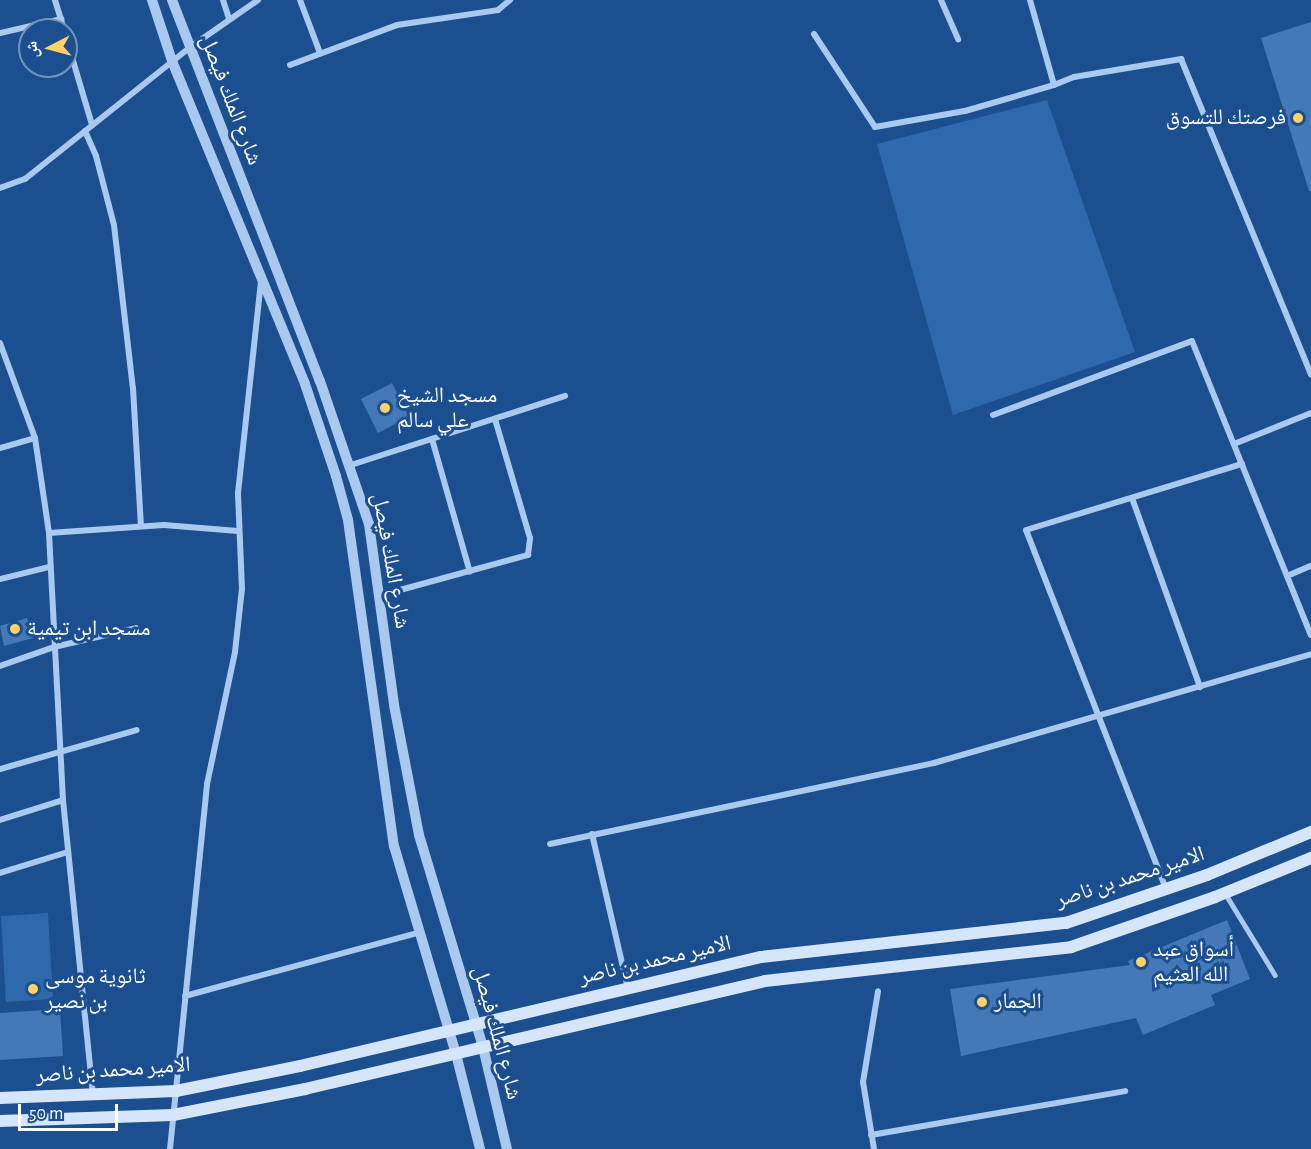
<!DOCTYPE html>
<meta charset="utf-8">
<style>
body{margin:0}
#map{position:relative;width:1311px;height:1149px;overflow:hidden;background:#1b4f8f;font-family:"Alegreya Sans","Noto Naskh Arabic",sans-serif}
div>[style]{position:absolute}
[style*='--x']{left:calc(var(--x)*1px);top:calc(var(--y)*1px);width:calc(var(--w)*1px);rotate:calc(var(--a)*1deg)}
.green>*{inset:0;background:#2e69ad}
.building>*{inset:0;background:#4478b7}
.service>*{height:4.5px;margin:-2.25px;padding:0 2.25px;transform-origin:2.25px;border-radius:2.25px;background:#a9c9ee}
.minor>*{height:6px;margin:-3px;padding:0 3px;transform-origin:3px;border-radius:3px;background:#a9c9ee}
.tertiary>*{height:10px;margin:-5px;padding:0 5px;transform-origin:5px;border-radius:5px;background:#a9c9ee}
.secondary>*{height:12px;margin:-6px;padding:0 6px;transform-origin:6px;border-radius:6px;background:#d6e6fa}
.dots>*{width:16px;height:16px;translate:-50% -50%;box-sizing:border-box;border:3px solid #1b4f8f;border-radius:50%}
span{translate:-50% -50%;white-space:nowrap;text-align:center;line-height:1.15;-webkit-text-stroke:6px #1b4f8f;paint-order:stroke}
.street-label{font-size:22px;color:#fff}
.poi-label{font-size:22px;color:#fff}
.right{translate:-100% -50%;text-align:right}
.left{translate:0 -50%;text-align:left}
.north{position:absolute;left:18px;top:18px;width:60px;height:60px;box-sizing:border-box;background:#1b4f8f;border:2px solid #7695bc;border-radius:50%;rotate:264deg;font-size:16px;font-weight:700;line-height:24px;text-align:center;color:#fff}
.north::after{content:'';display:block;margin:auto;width:21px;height:27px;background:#ffd166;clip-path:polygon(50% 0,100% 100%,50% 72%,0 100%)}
.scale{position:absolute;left:18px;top:1104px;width:100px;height:27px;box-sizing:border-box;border:3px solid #fff;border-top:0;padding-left:8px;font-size:18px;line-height:21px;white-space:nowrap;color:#fff;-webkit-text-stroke:4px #1b4f8f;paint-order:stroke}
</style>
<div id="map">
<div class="green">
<i style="clip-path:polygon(1047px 100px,1135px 352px,953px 415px,877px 144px)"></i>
<i style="clip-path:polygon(48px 913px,53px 999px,6px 1002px,1px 916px)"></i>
</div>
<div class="building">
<i style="clip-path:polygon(1311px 22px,1311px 191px,1309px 191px,1261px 38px)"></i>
<i style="clip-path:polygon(392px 383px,409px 417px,378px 433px,361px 399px)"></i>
<i style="clip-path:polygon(27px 618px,33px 638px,4px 646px,0 626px)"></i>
<i style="clip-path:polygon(1227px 920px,1250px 979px,1211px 995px,1215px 1005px,1143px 1035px,1136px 1018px,961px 1056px,950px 989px,1130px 965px,1128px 961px)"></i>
<i style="clip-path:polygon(60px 1009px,63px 1056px,0 1060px,0 1013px)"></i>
</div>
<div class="service">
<i style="--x:1225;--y:893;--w:96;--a:58.6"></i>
</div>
<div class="minor">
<i style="--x:55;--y:0;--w:31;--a:73"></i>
<i style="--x:223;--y:0;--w:19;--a:72"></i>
<i style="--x:300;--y:0;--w:57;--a:69.3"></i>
<i style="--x:941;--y:0;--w:43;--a:66.4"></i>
<i style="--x:1030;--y:0;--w:88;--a:74.2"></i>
<i style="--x:1054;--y:85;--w:22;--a:-22"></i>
<i style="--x:1074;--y:77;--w:109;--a:-9.5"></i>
<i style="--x:1181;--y:59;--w:341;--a:67.6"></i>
<i style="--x:0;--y:33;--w:63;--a:-12.9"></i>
<i style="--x:814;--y:34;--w:111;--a:56.7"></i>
<i style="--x:875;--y:127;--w:91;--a:-10.1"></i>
<i style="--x:965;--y:111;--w:93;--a:-16.3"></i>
<i style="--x:66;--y:37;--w:92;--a:73.5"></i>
<i style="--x:290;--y:65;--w:114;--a:-20.5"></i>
<i style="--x:397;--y:25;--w:102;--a:-8.4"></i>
<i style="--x:498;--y:10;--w:16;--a:-40"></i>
<i style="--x:85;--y:131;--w:27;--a:66"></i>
<i style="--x:96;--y:156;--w:71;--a:75.4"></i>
<i style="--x:114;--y:225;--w:164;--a:83.4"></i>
<i style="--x:133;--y:388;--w:137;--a:86.7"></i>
<i style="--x:0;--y:188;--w:27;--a:-20"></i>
<i style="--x:25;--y:179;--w:210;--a:-38.6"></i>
<i style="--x:189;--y:48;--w:84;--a:-34.8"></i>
<i style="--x:0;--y:343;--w:101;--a:69.8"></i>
<i style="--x:35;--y:438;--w:96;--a:81.6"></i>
<i style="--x:49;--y:533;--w:267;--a:87"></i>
<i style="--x:63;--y:800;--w:296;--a:84.2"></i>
<i style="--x:993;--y:415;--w:212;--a:-20.4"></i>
<i style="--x:1192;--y:341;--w:317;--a:68"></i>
<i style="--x:432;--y:439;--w:138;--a:74.1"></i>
<i style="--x:1234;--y:444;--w:83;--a:-21.9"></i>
<i style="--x:0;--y:448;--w:36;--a:-16"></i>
<i style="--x:351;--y:465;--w:225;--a:-17.9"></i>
<i style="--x:1132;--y:498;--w:201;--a:70.2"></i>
<i style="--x:49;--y:533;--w:115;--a:-4"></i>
<i style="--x:164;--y:525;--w:74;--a:4.6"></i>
<i style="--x:1287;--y:576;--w:26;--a:-23"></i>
<i style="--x:0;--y:579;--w:50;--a:-13.8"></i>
<i style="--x:400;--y:590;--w:133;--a:-15.3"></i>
<i style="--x:528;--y:555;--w:17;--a:-83"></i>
<i style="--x:530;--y:538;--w:124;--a:-106.4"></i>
<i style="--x:0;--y:666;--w:57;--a:-19.4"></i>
<i style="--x:54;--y:647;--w:84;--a:-13"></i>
<i style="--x:0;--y:769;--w:142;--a:-15.9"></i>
<i style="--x:0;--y:820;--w:66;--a:-17.6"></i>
<i style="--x:592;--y:834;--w:159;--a:76.9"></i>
<i style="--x:550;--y:844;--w:392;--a:-11.9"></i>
<i style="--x:934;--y:763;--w:392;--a:-16.1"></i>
<i style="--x:0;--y:873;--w:71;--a:-17.2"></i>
<i style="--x:1166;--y:889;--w:385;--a:-111.3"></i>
<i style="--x:1026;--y:530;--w:226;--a:-17"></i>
<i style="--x:185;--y:996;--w:244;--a:-15.2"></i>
<i style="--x:871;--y:1135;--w:258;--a:-9.8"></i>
<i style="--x:170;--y:1149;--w:367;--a:-84.2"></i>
<i style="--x:207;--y:784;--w:135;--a:-78"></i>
<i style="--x:235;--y:652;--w:63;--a:-83.7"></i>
<i style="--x:242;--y:589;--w:96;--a:-92.4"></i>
<i style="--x:238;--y:493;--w:213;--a:-83.8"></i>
<i style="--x:874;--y:1149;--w:68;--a:-99.3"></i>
<i style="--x:863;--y:1082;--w:92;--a:-80.6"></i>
</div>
<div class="tertiary">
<i style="--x:152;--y:0;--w:64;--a:71.8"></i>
<i style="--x:172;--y:61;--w:349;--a:67.6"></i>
<i style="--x:305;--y:384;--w:97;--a:71.4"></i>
<i style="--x:336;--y:476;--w:46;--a:74.7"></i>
<i style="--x:348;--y:520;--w:329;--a:82"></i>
<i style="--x:394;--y:846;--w:217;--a:73.4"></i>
<i style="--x:456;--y:1054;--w:98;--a:75.8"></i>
<i style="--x:172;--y:0;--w:409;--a:68.8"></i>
<i style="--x:320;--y:381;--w:151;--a:71.1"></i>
<i style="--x:369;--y:524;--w:183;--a:82.1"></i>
<i style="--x:394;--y:705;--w:132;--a:79.1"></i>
<i style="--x:419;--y:835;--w:221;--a:73.2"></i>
<i style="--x:483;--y:1047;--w:105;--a:76.8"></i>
</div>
<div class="secondary">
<i style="--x:0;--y:1098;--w:176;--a:-2.3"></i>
<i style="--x:176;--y:1091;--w:126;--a:-11.4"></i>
<i style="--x:300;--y:1066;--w:474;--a:-13.3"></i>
<i style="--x:761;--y:957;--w:307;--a:-6.4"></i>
<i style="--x:1066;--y:923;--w:149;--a:-18.8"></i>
<i style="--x:1207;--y:875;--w:113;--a:-22.5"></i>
<i style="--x:0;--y:1121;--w:173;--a:-2"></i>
<i style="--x:173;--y:1115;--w:135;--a:-11.1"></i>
<i style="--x:305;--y:1089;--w:473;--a:-13.2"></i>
<i style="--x:765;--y:981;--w:308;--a:-6.3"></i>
<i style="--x:1071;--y:947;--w:152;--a:-19.1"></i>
<i style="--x:1215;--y:897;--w:104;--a:-22.1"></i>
</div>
<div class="dots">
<i style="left:1298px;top:118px;background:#ffd166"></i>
<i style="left:385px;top:408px;background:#ffd166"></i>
<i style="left:15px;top:629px;background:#ffd166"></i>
<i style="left:1141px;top:962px;background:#ffd166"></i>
<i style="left:33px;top:989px;background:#ffd166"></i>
<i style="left:982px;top:1002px;background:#ffd166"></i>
</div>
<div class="street-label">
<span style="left:231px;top:100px;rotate:69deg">شارع الملك فيصل</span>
<span style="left:391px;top:561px;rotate:80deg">شارع الملك فيصل</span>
<span style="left:1130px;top:877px;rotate:-18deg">الامير محمد بن ناصر</span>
<span style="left:655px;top:960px;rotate:-13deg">الامير محمد بن ناصر</span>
<span style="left:497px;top:1033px;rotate:75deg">شارع الملك فيصل</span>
<span style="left:113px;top:1070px;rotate:-4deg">الامير محمد بن ناصر</span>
</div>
<div class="poi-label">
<span class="right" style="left:1286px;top:118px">فرصتك للتسوق</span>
<span class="left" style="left:397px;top:408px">مسجد الشيخ<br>علي سالم</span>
<span class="left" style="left:27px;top:629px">مسجد ابن تيمية</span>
<span class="left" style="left:1153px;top:962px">أسواق عبد<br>الله العثيم</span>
<span class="left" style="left:45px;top:989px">ثانوية موسى<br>بن نصير</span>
<span class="left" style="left:994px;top:1002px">الجمار</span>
</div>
<div class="north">ش</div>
<div class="scale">50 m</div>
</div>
